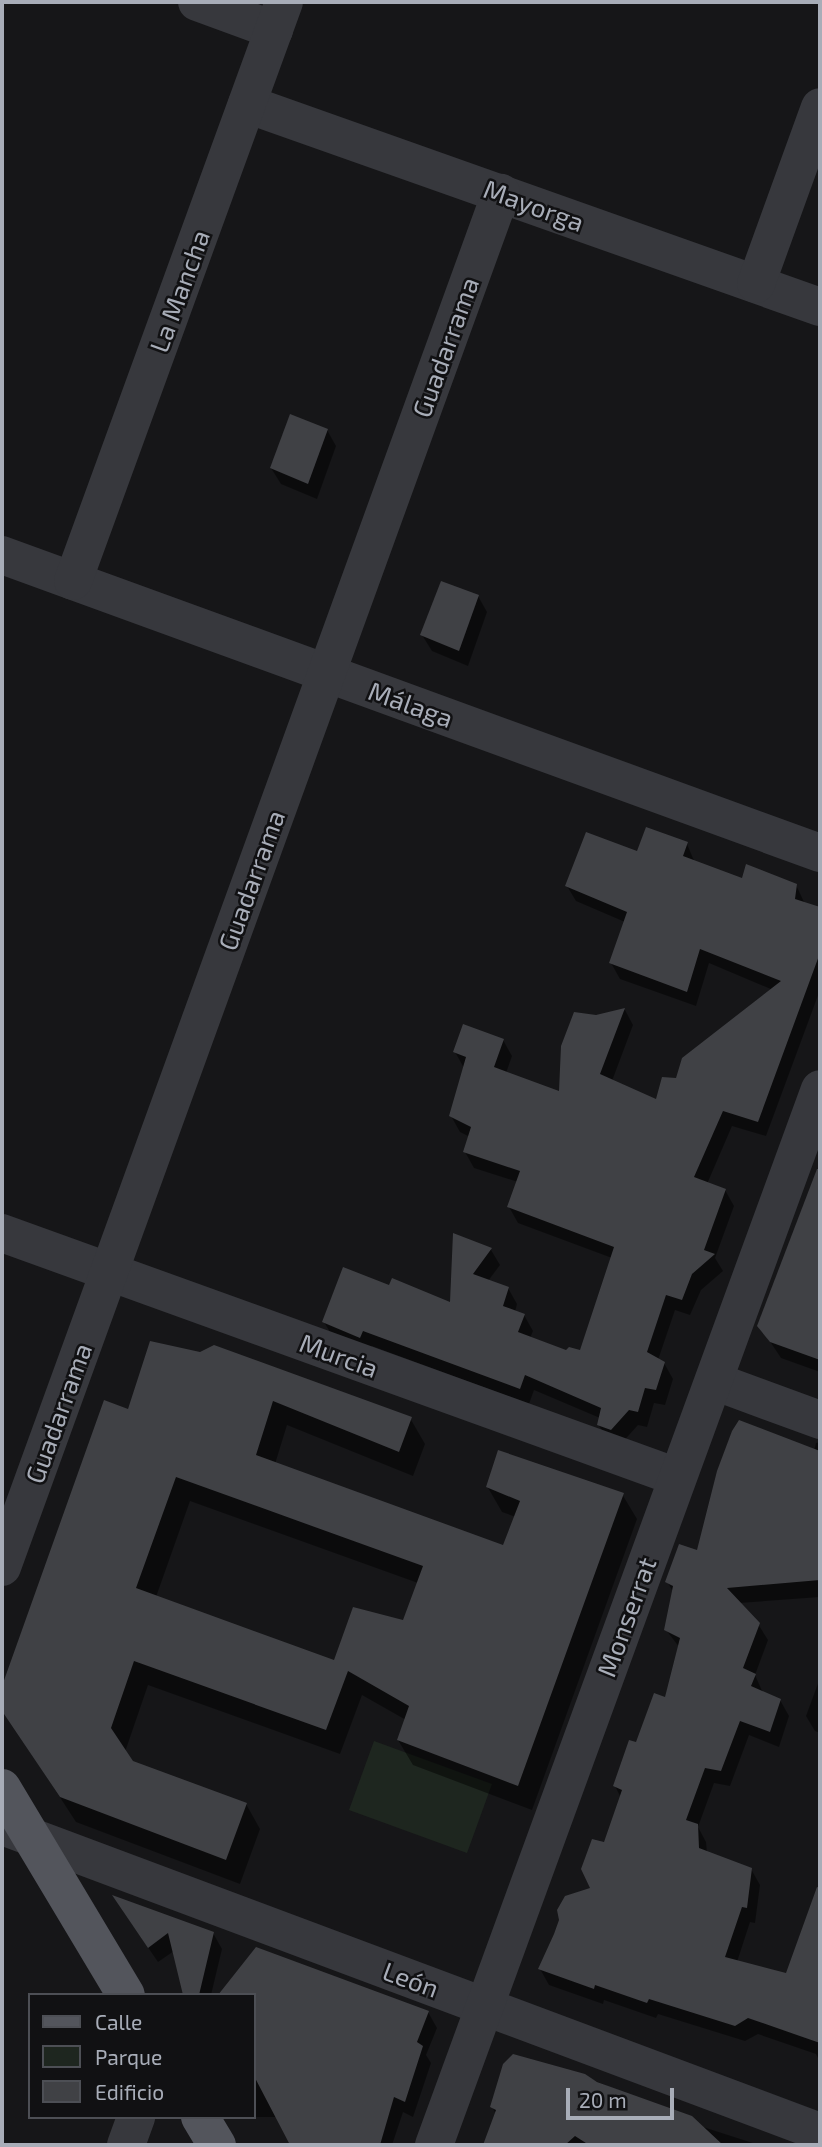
<!DOCTYPE html>
<meta charset="utf-8">
<style>
body{margin:0}
#map{position:relative;width:822px;height:2147px;overflow:hidden;background:#161618;font-family:"Exo 2",sans-serif}
div>[style]{position:absolute}
[style*='--x']{left:calc(var(--x)*1px);top:calc(var(--y)*1px);width:calc(var(--w)*1px);rotate:calc(var(--a)*1deg)}
.green>*{inset:0;background:#1e261f}
.shadow>*{inset:0;background:#0007}
.building>*{inset:0;background:#404145}
.minor>*{height:38px;margin:-19px;padding:0 19px;transform-origin:19px;border-radius:19px;background:#37383d}
.major>*{height:38px;margin:-19px;padding:0 19px;transform-origin:19px;border-radius:19px;background:#53555c}
span{translate:-50% -50%;white-space:nowrap;text-align:center;line-height:1.15;-webkit-text-stroke:5px #111113;paint-order:stroke}
.street-label{font-size:26px;color:#a8adb8}
.frame{position:absolute;inset:0;border:4px solid #a8adb8;pointer-events:none}
.legend{position:absolute;left:28px;top:1993px;width:228px;height:126px;box-sizing:border-box;background:#111113;border:2px solid #4d4f55;margin:0;padding:9px 12px;list-style:none;font-size:21px;color:#a8adb8}
.legend li{display:flex;align-items:center;gap:14px;height:35px}
.legend b{width:35px;border:2px solid #4d4f55}
.scale{position:absolute;left:566px;top:2088px;width:108px;height:32px;box-sizing:border-box;border:4px solid #a8adb8;border-top:0;padding-left:9px;font-size:21px;line-height:24px;white-space:nowrap;color:#a8adb8;-webkit-text-stroke:5px #111113;paint-order:stroke}
</style>
<div id="map">
<div class="green">
<i style="clip-path:polygon(374px 1741px,492px 1784px,467px 1853px,349px 1810px)"></i>
</div>
<div class="shadow">
<i style="clip-path:polygon(327px 430px,336px 446px,317px 499px,281px 484px,271px 468px)"></i>
<i style="clip-path:polygon(478px 596px,487px 612px,468px 666px,432px 651px,422px 635px)"></i>
<i style="clip-path:polygon(687px 844px,695px 863px,743px 880px,796px 885px,805px 904px,820px 908px,820px 990px,766px 1136px,732px 1126px,707px 1184px,725px 1190px,734px 1206px,715px 1258px,723px 1271px,701px 1290px,690px 1315px,675px 1310px,658px 1360px,664px 1363px,673px 1379px,665px 1405px,654px 1403px,647px 1427px,638px 1425px,620px 1445px,608px 1440px,598px 1424px,600px 1418px,534px 1390px,529px 1404px,372px 1346px,369px 1352px,333px 1337px,324px 1322px,390px 1287px,452px 1304px,455px 1235px,491px 1250px,500px 1265px,488px 1281px,508px 1288px,517px 1304px,515px 1312px,524px 1315px,533px 1331px,530px 1338px,566px 1352px,581px 1352px,612px 1258px,518px 1223px,509px 1207px,518px 1182px,474px 1168px,465px 1152px,470px 1137px,460px 1132px,451px 1116px,464px 1068px,455px 1052px,503px 1040px,512px 1056px,506px 1073px,561px 1093px,596px 1017px,625px 1010px,633px 1025px,612px 1081px,657px 1101px,773px 990px,709px 963px,696px 1006px,620px 979px,611px 963px,625px 922px,576px 901px,567px 886px,638px 854px)"></i>
<i style="clip-path:polygon(820px 1165px,820px 1372px,781px 1358px,759px 1325px)"></i>
<i style="clip-path:polygon(evenodd,151px 1343px,410px 1418px,425px 1444px,413px 1476px,287px 1425px,275px 1464px,504px 1547px,516px 1517px,502px 1512px,487px 1486px,622px 1494px,637px 1519px,532px 1810px,413px 1765px,398px 1740px,406px 1720px,362px 1695px,340px 1754px,148px 1685px,125px 1752px,132px 1763px,246px 1804px,260px 1829px,240px 1884px,76px 1822px,2px 1708px,2px 1691px,105px 1403px,130px 1411px,151px 1343px,190px 1501px,418px 1583px,404px 1622px,335px 1662px,156px 1597px,190px 1501px)"></i>
<i style="clip-path:polygon(820px 1442px,820px 1597px,739px 1603px,758px 1624px,768px 1640px,755px 1675px,763px 1693px,780px 1700px,789px 1716px,779px 1747px,749px 1735px,730px 1786px,714px 1783px,698px 1827px,706px 1842px,707px 1853px,751px 1869px,760px 1885px,755px 1923px,750px 1922px,737px 1962px,787px 1975px,812px 1905px,820px 1908px,820px 2062px,816px 2054px,758px 2034px,745px 2041px,658px 2014px,656px 2018px,604px 2000px,603px 2004px,549px 1985px,540px 1969px,592px 1889px,621px 1798px,615px 1786px,666px 1700px,680px 1648px,666px 1630px,673px 1592px,667px 1581px,814px 1451px,816px 1443px)"></i>
<i style="clip-path:polygon(820px 1678px,820px 1733px,815px 1731px,806px 1716px)"></i>
<i style="clip-path:polygon(123px 1911px,213px 1933px,222px 1949px,211px 1995px,185px 1995px,174px 1951px,158px 1962px)"></i>
<i style="clip-path:polygon(256px 1949px,428px 2012px,437px 2028px,426px 2055px,431px 2063px,413px 2117px,403px 2112px,392px 2145px,292px 2145px,277px 2117px,242px 2117px,254px 2117px)"></i>
<i style="clip-path:polygon(513px 2055px,584px 2076px,700px 2126px,759px 2145px,485px 2145px,496px 2114px,492px 2107px)"></i>
</div>
<div class="building">
<i style="clip-path:polygon(290px 414px,328px 429px,308px 484px,270px 468px)"></i>
<i style="clip-path:polygon(441px 581px,479px 595px,459px 651px,420px 635px)"></i>
<i style="clip-path:polygon(646px 827px,688px 842px,683px 856px,742px 878px,746px 864px,797px 884px,795px 899px,820px 907px,820px 953px,758px 1122px,723px 1111px,694px 1177px,726px 1189px,704px 1250px,715px 1254px,692px 1274px,682px 1300px,666px 1295px,647px 1352px,665px 1362px,656px 1390px,645px 1388px,638px 1412px,629px 1410px,611px 1430px,597px 1425px,601px 1408px,525px 1375px,520px 1389px,363px 1331px,360px 1338px,322px 1322px,343px 1267px,389px 1285px,392px 1278px,450px 1302px,453px 1233px,492px 1248px,473px 1274px,509px 1287px,503px 1306px,525px 1314px,518px 1332px,566px 1350px,569px 1347px,580px 1350px,614px 1247px,507px 1207px,520px 1171px,463px 1152px,471px 1127px,449px 1116px,466px 1057px,453px 1052px,463px 1024px,504px 1039px,494px 1067px,559px 1091px,561px 1046px,574px 1012px,596px 1015px,625px 1008px,600px 1074px,656px 1099px,662px 1077px,676px 1078px,682px 1058px,781px 981px,700px 949px,687px 992px,609px 963px,627px 912px,565px 886px,586px 832px,637px 851px)"></i>
<i style="clip-path:polygon(817px 1169px,820px 1169px,820px 1360px,770px 1342px,757px 1326px)"></i>
<i style="clip-path:polygon(evenodd,150px 1341px,200px 1352px,214px 1345px,412px 1417px,399px 1452px,273px 1401px,256px 1455px,503px 1545px,520px 1501px,486px 1487px,498px 1450px,624px 1493px,518px 1786px,397px 1740px,409px 1706px,348px 1671px,326px 1730px,134px 1661px,111px 1728px,133px 1761px,247px 1803px,226px 1860px,60px 1797px,2px 1711px,2px 1686px,104px 1400px,128px 1409px,150px 1341px,176px 1477px,423px 1566px,403px 1620px,353px 1607px,334px 1660px,136px 1588px,176px 1477px)"></i>
<i style="clip-path:polygon(739px 1420px,820px 1451px,820px 1580px,727px 1588px,760px 1623px,743px 1668px,756px 1674px,751px 1686px,781px 1699px,770px 1732px,740px 1721px,721px 1771px,705px 1768px,686px 1820px,698px 1824px,699px 1848px,752px 1868px,747px 1908px,742px 1907px,725px 1957px,786px 1973px,817px 1887px,820px 1888px,820px 2043px,748px 2018px,735px 2026px,649px 1999px,647px 2003px,595px 1985px,594px 1989px,538px 1969px,554px 1934px,559px 1920px,557px 1910px,565px 1896px,590px 1888px,581px 1869px,592px 1839px,604px 1842px,622px 1790px,613px 1786px,629px 1740px,636px 1742px,654px 1693px,665px 1697px,680px 1638px,664px 1630px,673px 1586px,665px 1582px,679px 1544px,697px 1550px,717px 1471px,732px 1431px)"></i>
<i style="clip-path:polygon(112px 1895px,214px 1932px,199px 1995px,183px 1995px,168px 1933px,148px 1948px)"></i>
<i style="clip-path:polygon(256px 1947px,429px 2011px,417px 2042px,423px 2046px,405px 2102px,394px 2097px,380px 2145px,290px 2145px,254px 2076px,254px 1995px,218px 1995px)"></i>
<i style="clip-path:polygon(513px 2054px,585px 2074px,597px 2082px,692px 2116px,723px 2145px,589px 2145px,575px 2136px,565px 2145px,483px 2145px,496px 2110px,490px 2107px,503px 2064px)"></i>
</div>
<div class="minor">
<i style="--x:197;--y:2;--w:82;--a:20"></i>
<i style="--x:247;--y:104;--w:608;--a:19.51"></i>
<i style="--x:756;--y:284;--w:188;--a:-70.1"></i>
<i style="--x:2;--y:555;--w:871;--a:20.02"></i>
<i style="--x:73;--y:581;--w:616;--a:-69.98"></i>
<i style="--x:2;--y:1233;--w:718;--a:19.87"></i>
<i style="--x:714;--y:1381;--w:113;--a:20.2"></i>
<i style="--x:2;--y:1567;--w:1462;--a:-70.04"></i>
<i style="--x:2;--y:1826;--w:873;--a:20.51"></i>
<i style="--x:126;--y:2145;--w:30;--a:-70"></i>
<i style="--x:434;--y:2145;--w:1124;--a:-69.92"></i>
</div>
<div class="major">
<i style="--x:2;--y:1788;--w:241;--a:59.1"></i>
<i style="--x:200;--y:2117;--w:33;--a:59"></i>
</div>
<div class="street-label">
<span style="left:534px;top:205px;rotate:20deg">Mayorga</span>
<span style="left:179px;top:291px;rotate:-70deg">La Mancha</span>
<span style="left:445px;top:347px;rotate:-70deg">Guadarrama</span>
<span style="left:411px;top:704px;rotate:20deg">Málaga</span>
<span style="left:251px;top:880px;rotate:-70deg">Guadarrama</span>
<span style="left:339px;top:1355px;rotate:20deg">Murcia</span>
<span style="left:58px;top:1413px;rotate:-70deg">Guadarrama</span>
<span style="left:626px;top:1617px;rotate:-70deg">Monserrat</span>
<span style="left:411px;top:1979px;rotate:20deg">León</span>
</div>
<div class="frame"></div>
<ul class="legend">
<li><b style="height:9px;background:#53555c"></b>Calle</li>
<li><b style="height:19px;background:#1e261f"></b>Parque</li>
<li><b style="height:19px;background:#404145"></b>Edificio</li>
</ul>
<div class="scale">20 m</div>
</div>
